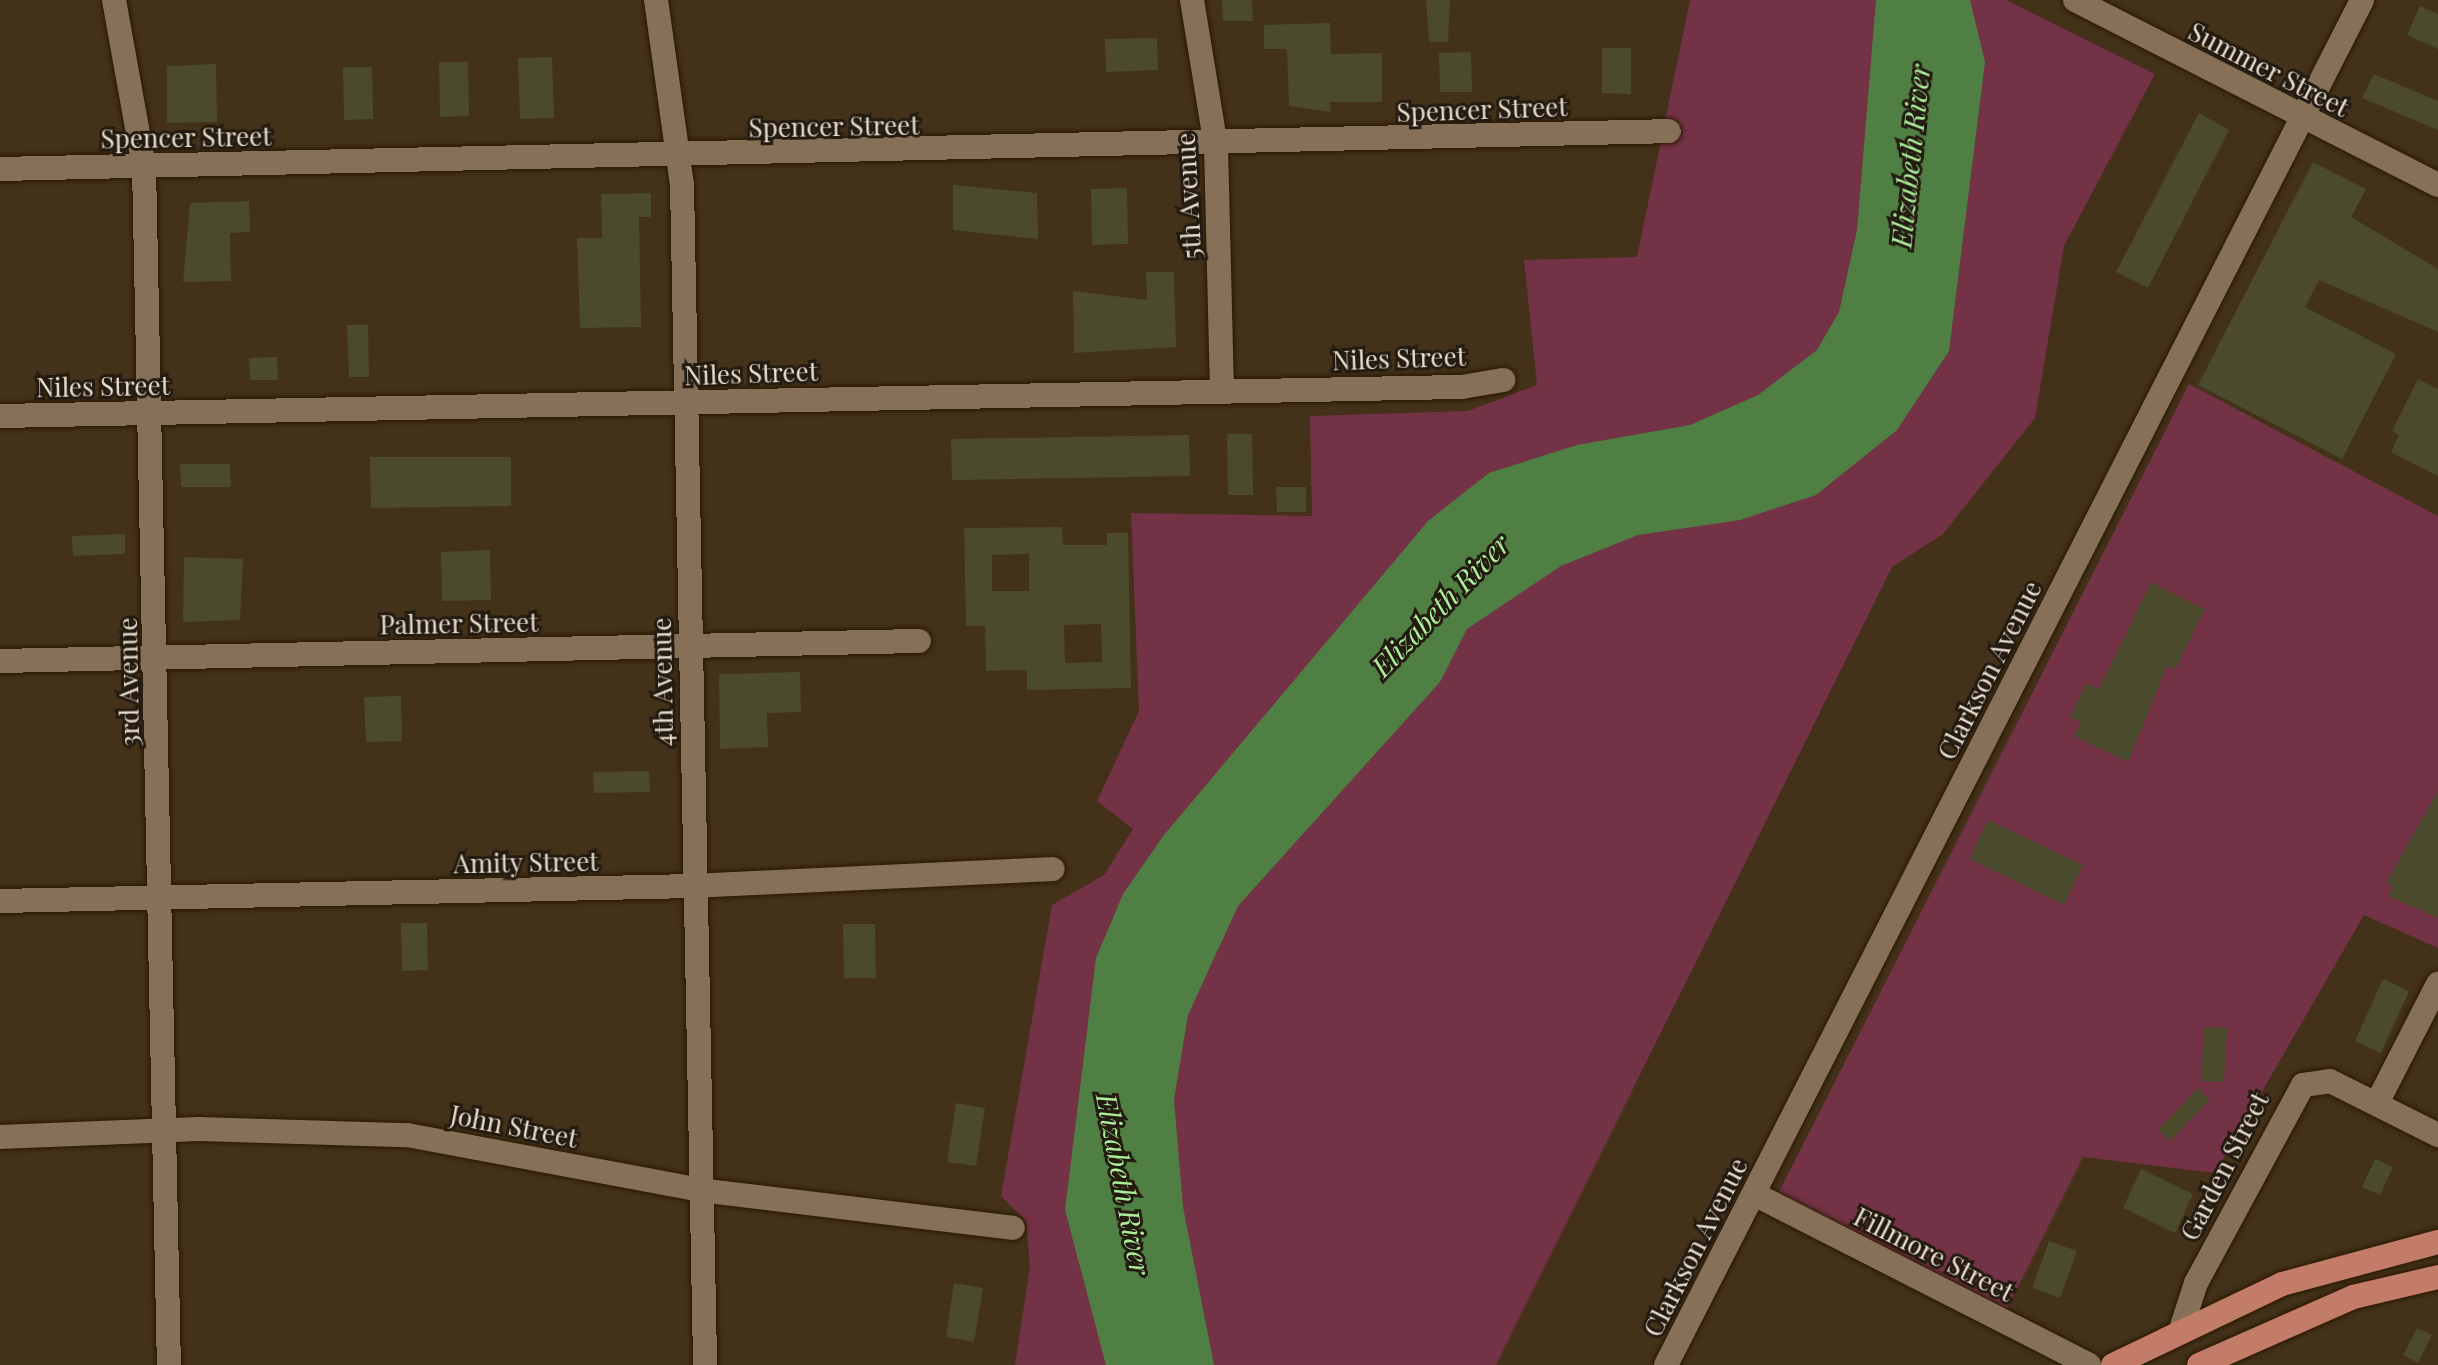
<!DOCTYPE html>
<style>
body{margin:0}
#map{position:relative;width:2438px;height:1365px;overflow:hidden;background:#433119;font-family:"Playfair Display",serif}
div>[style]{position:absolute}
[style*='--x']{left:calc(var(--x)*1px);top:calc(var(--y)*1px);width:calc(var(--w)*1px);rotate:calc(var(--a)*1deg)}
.green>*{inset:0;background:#733245}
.water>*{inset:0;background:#507f44}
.building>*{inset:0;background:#4c4a2d}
.roads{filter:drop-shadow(0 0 2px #291802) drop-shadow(0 0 2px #291802)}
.minor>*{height:24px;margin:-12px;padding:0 12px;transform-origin:12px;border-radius:12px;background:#867158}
.highway>*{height:24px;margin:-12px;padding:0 12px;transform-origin:12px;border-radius:12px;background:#c27c68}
span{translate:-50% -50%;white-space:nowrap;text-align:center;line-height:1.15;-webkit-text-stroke:6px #231a10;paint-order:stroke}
.street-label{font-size:26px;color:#e9ddcf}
.water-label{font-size:28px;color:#acef9b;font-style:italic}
</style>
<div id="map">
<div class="green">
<i style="clip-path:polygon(1690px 0,2006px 0,2155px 74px,2064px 246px,2035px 418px,1943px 534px,1892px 567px,1496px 1365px,1015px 1365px,1030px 1266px,1026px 1221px,1001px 1196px,1052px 905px,1104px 875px,1133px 829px,1097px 801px,1139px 711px,1131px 513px,1312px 516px,1310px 416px,1468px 411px,1537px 385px,1524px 260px,1637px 257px)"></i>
<i style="clip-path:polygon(2189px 384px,2438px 516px,2438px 948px,2364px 915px,2215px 1173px,2083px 1157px,2003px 1317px,1776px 1198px)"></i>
</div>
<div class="water">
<i style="clip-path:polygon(1876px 0,1970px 0,1985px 62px,1949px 351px,1897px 430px,1816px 495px,1740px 520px,1638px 535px,1561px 566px,1467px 629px,1440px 682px,1238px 906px,1188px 1015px,1174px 1100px,1183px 1207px,1214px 1365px,1106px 1365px,1065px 1210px,1096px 958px,1123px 894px,1164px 835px,1428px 521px,1489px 473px,1577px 445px,1690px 425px,1758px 395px,1817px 350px,1839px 312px,1857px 230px)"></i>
</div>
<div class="building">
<i style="clip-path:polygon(1222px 0,1252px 0,1253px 21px,1223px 21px)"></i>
<i style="clip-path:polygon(1426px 0,1450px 0,1448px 42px,1429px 42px)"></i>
<i style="clip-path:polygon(2420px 6px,2438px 14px,2438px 49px,2407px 35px)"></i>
<i style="clip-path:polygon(1330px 23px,1331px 54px,1382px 53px,1382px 102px,1330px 102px,1331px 112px,1289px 106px,1287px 49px,1264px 49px,1264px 25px)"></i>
<i style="clip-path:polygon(1157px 38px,1158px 70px,1106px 72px,1105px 39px)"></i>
<i style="clip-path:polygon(1602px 48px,1631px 48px,1631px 94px,1602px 93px)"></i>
<i style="clip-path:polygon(1471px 52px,1472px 92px,1440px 92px,1439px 53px)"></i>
<i style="clip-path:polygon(552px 57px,554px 118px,520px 119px,518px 58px)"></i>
<i style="clip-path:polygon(439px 62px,468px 62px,469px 116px,440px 117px)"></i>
<i style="clip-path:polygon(216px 64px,217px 122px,167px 123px,167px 66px)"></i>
<i style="clip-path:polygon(343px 67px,372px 67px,373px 119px,344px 120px)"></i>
<i style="clip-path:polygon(2374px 74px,2438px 101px,2438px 130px,2362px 98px)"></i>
<i style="clip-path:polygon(2199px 113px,2229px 130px,2148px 288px,2116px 272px)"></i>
<i style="clip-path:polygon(2313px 162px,2366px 189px,2351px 217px,2438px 269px,2438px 332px,2319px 280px,2305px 307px,2396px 354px,2342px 459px,2198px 385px)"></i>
<i style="clip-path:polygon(953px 185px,1037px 193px,1038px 239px,953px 230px)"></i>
<i style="clip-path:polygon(1127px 188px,1128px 244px,1092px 245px,1091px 189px)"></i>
<i style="clip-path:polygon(651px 193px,651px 217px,639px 217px,641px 327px,580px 328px,577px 238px,602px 238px,601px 194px)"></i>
<i style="clip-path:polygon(249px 201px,250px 232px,230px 233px,231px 281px,183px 282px,190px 203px)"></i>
<i style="clip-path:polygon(1146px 272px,1174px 272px,1176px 347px,1074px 353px,1073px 291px,1147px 300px)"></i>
<i style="clip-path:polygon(347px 325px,368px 325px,369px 377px,349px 377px)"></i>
<i style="clip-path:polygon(277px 357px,278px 380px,250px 380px,249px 358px)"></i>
<i style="clip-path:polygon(2418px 379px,2438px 389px,2438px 476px,2391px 452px,2399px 435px,2392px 431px)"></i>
<i style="clip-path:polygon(1227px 434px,1252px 434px,1253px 495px,1228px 495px)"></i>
<i style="clip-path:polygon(1189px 435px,1190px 476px,952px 480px,951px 439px)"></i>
<i style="clip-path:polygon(370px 457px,511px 457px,511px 506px,371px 508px)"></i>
<i style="clip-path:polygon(180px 464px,230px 464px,231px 487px,181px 487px)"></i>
<i style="clip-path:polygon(1276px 487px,1306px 487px,1306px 512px,1277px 512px)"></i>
<i style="clip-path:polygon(evenodd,1062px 527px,1063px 545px,1107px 545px,1107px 533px,1128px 533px,1131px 688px,1027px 690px,1027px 670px,986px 671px,985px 626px,966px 626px,964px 528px,1062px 527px,1029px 554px,1029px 591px,992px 591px,992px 555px,1029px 554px,1062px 527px,1101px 624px,1102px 662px,1065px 663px,1064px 625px,1101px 624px)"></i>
<i style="clip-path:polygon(125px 534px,125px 554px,73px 556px,72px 536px)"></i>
<i style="clip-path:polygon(490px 550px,491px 600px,442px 601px,441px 552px)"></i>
<i style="clip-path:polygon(184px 557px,243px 559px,240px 620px,183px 622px)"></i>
<i style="clip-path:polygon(2151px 582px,2205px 609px,2175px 670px,2167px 666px,2128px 762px,2074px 736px,2081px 722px,2070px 717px,2086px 683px,2099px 689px)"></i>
<i style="clip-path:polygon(800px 672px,801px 712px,767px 713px,768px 747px,720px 749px,719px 674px)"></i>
<i style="clip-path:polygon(401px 696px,402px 741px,366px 742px,364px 697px)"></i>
<i style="clip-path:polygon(649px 771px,650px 792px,594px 793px,593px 772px)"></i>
<i style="clip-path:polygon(2438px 791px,2438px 918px,2388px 896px,2393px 887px,2386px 883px)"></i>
<i style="clip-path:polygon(1988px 820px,2083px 865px,2064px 905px,1969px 859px)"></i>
<i style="clip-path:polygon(401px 923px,427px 923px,428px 970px,402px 971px)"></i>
<i style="clip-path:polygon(843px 924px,875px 924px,876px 978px,844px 978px)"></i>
<i style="clip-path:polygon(2383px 979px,2409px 991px,2381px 1053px,2355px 1041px)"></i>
<i style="clip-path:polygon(2204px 1027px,2227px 1028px,2224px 1082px,2201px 1081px)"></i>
<i style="clip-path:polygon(2198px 1088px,2210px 1100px,2170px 1141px,2158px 1130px)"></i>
<i style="clip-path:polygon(956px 1103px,985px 1108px,976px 1166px,947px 1162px)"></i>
<i style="clip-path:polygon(2375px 1159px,2393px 1167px,2380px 1195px,2362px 1187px)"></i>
<i style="clip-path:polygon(2141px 1169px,2193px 1194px,2175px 1233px,2123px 1208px)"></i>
<i style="clip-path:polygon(2049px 1241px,2077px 1251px,2060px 1298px,2032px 1288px)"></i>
<i style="clip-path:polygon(954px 1283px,983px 1288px,974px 1342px,946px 1337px)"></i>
<i style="clip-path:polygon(2417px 1328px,2432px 1335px,2418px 1363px,2403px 1355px)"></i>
</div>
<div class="roads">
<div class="minor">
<i style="--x:114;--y:0;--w:169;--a:79.8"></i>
<i style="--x:144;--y:166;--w:1199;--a:88.81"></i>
<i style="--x:656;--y:0;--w:186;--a:82"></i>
<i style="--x:682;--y:184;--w:1181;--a:88.88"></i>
<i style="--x:1192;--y:0;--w:148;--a:80.7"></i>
<i style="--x:1216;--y:146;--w:244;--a:88.6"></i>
<i style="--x:2075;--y:0;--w:407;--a:27"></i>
<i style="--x:0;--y:169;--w:1669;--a:-1.3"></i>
<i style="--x:0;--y:416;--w:1462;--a:-1.14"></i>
<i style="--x:1462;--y:387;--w:42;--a:-9.7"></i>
<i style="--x:0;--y:661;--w:919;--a:-1.25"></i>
<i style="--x:0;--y:901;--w:692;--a:-1.24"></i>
<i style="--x:692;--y:886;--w:361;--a:-2.7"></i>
<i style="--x:2377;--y:1103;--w:134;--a:-62.9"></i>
<i style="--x:0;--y:1137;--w:199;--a:-2.3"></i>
<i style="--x:199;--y:1129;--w:208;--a:1.7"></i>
<i style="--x:407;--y:1135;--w:298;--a:10.6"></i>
<i style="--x:700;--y:1190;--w:315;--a:6.9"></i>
<i style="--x:1754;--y:1194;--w:376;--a:27"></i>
<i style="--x:2182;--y:1326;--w:45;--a:-72"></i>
<i style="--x:2196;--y:1283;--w:225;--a:-61.6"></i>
<i style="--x:2303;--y:1085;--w:27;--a:-8"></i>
<i style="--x:2330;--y:1081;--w:121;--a:26.6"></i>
<i style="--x:1666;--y:1365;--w:1532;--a:-62.98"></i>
</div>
<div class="highway">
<i style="--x:2113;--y:1365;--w:187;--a:-25.6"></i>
<i style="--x:2282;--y:1284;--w:162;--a:-15.1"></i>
<i style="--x:2199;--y:1365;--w:168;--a:-23.8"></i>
<i style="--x:2353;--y:1297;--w:87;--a:-13.2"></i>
</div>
</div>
<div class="street-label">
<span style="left:2269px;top:69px;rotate:27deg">Summer Street</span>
<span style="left:1482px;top:109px;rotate:-2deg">Spencer Street</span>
<span style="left:834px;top:126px;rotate:-1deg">Spencer Street</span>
<span style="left:186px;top:137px;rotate:-1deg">Spencer Street</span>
<span style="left:1188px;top:196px;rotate:-93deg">5th Avenue</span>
<span style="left:1399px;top:358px;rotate:-2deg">Niles Street</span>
<span style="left:751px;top:373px;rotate:-2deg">Niles Street</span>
<span style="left:103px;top:386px;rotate:-1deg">Niles Street</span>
<span style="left:459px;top:623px;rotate:-1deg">Palmer Street</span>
<span style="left:1989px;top:670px;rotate:-63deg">Clarkson Avenue</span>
<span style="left:128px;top:682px;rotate:-91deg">3rd Avenue</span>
<span style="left:662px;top:682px;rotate:-91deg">4th Avenue</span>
<span style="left:526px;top:862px;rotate:-1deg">Amity Street</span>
<span style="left:514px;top:1126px;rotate:11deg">John Street</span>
<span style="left:2224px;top:1166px;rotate:-63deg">Garden Street</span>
<span style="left:1695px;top:1247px;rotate:-63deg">Clarkson Avenue</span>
<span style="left:1934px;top:1254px;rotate:27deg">Fillmore Street</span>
</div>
<div class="water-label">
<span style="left:1910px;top:156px;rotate:-84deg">Elizabeth River</span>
<span style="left:1440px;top:605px;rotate:-46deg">Elizabeth River</span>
<span style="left:1124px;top:1184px;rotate:79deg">Elizabeth River</span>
</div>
</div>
